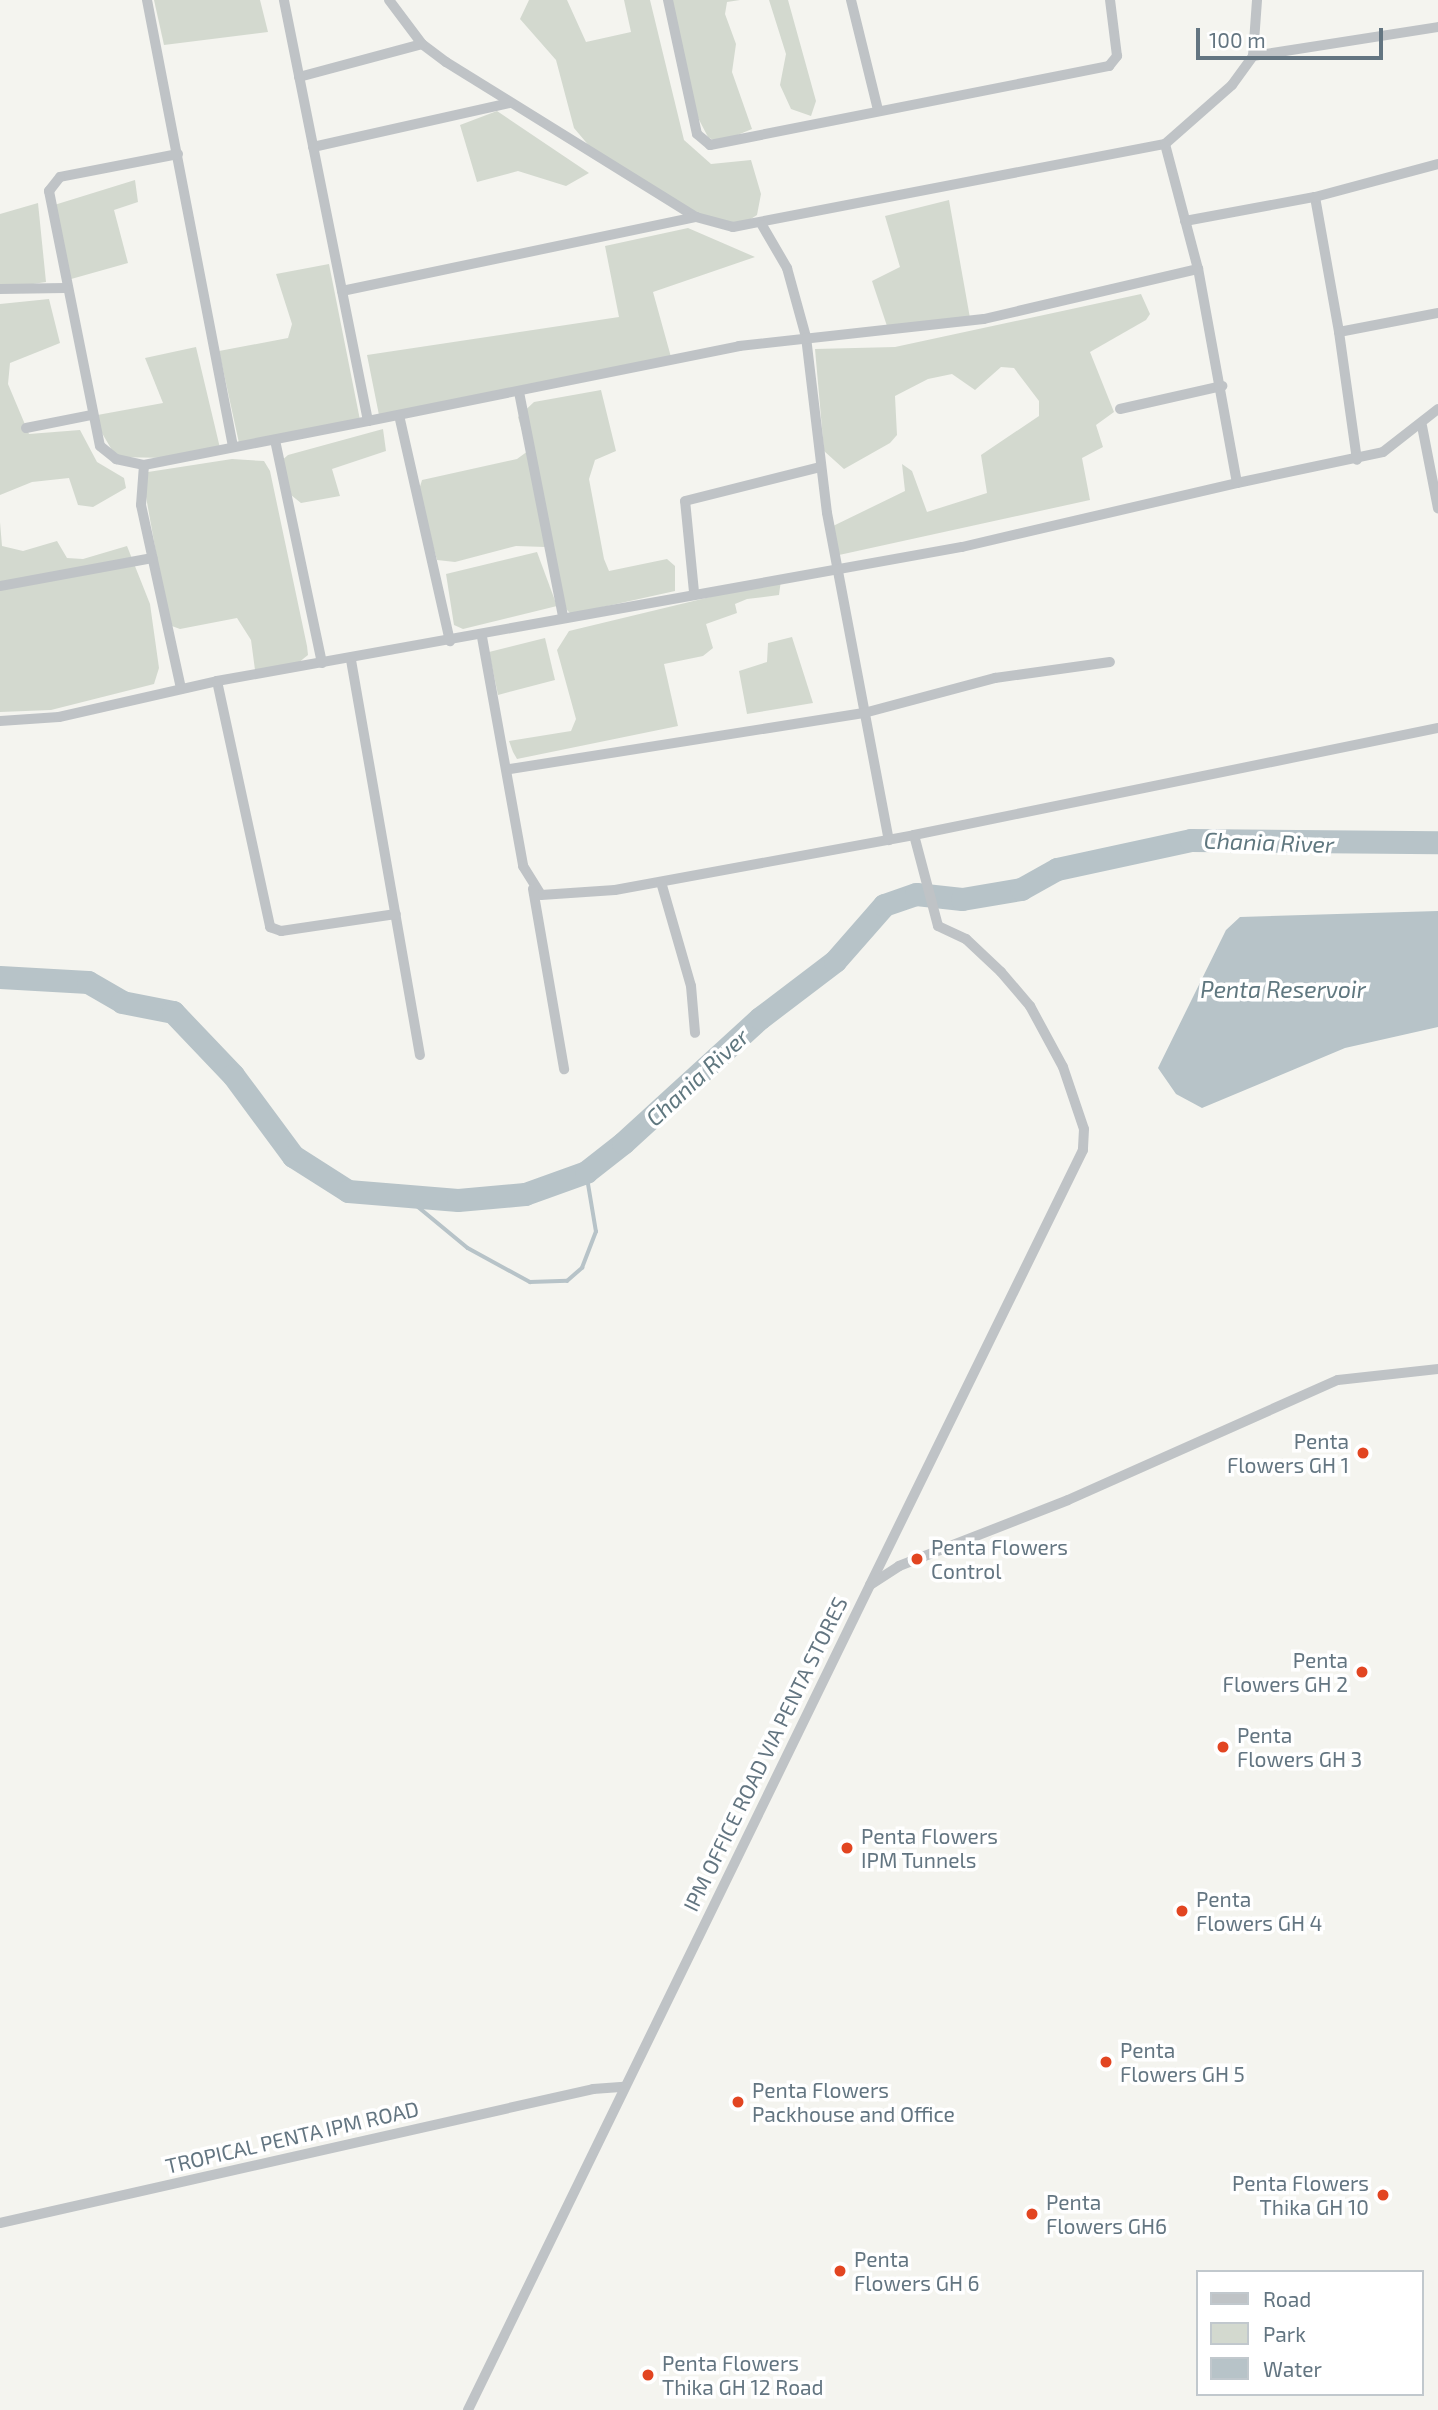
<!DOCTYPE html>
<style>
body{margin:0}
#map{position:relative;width:1438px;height:2410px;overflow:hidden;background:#f4f4ef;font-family:"Exo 2",sans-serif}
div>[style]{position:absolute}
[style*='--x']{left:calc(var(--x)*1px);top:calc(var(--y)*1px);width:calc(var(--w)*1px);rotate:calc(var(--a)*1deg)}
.green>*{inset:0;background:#d3d9cf}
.water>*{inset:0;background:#b7c3c8}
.stream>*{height:3.5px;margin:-1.75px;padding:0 1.75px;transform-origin:1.75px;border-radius:1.75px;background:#b7c3c8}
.river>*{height:23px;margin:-11.5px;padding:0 11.5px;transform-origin:11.5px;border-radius:11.5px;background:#b7c3c8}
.street>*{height:10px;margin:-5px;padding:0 5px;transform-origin:5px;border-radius:5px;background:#bfc3c6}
.dots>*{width:19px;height:19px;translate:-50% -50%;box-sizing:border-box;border:4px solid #fff;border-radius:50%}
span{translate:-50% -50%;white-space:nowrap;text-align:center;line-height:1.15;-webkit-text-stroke:7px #fff;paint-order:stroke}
.poi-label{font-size:21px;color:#637581}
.right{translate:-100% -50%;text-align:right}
.left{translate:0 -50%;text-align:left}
.street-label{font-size:21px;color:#637581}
.water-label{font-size:23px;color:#5f777f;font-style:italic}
.legend{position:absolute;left:1196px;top:2270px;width:228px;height:126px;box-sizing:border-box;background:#fff;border:2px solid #c1c8cd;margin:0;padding:9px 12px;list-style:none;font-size:21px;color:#637581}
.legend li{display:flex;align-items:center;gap:14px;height:35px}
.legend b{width:35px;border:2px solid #c1c8cd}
.scale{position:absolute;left:1196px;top:28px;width:187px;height:32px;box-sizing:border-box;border:4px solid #637581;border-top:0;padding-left:9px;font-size:21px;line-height:24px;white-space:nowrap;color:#637581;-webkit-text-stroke:5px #fff;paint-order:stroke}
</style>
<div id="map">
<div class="green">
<i style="clip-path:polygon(154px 0,260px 0,268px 32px,164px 45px)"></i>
<i style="clip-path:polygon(529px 0,567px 0,586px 42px,631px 32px,624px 0,650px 0,684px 140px,711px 164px,751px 160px,761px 194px,757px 215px,740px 226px,718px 223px,674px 203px,590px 147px,574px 128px,556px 60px,520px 19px)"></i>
<i style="clip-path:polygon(671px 0,740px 0,727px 2px,725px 14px,736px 44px,732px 72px,752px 129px,718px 143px,708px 137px,695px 112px)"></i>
<i style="clip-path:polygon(769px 0,788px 0,816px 101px,811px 116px,791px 109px,780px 85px,786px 54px)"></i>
<i style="clip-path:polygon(497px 111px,589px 173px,566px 186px,518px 171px,477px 182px,460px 125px)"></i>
<i style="clip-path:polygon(135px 180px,138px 202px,114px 210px,128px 263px,64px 281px,51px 206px)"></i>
<i style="clip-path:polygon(949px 200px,970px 318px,887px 326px,872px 281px,900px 267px,885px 216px)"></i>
<i style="clip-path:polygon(38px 203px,46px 282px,0 289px,0 214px)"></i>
<i style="clip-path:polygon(688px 228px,755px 257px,653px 292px,671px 357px,379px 415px,367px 355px,619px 317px,605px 246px)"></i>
<i style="clip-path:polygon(329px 264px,360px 420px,239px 443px,219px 351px,288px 338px,292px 324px,276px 274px)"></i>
<i style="clip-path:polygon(1141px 294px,1150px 314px,1146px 320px,1090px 352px,1114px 412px,1096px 425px,1103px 447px,1082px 458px,1090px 500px,839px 555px,831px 527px,905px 491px,902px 464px,912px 471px,927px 512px,987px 493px,981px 455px,1039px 416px,1039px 401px,1014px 368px,1001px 367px,975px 390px,952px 374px,928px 379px,895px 396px,897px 435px,890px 443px,844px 469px,824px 451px,815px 349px,895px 347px)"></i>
<i style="clip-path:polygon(49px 299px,60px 343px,10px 363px,8px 384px,29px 434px,80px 430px,97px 462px,124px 478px,126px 488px,93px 507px,78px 505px,69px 478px,32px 482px,0 495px,0 304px)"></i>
<i style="clip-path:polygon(196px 347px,220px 448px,168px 458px,116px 457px,92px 416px,163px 403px,145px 358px)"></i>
<i style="clip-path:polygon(601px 390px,616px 451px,595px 460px,589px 479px,604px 559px,609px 571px,667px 559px,675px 566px,675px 591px,571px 614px,561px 604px,545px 547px,516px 546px,455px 562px,437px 560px,418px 493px,422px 480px,517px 459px,528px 451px,518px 417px,534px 402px)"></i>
<i style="clip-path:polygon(383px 429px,386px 451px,332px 469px,340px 496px,301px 503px,286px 491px,280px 462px,288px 455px)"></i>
<i style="clip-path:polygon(232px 459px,264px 461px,270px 471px,307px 646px,308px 655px,298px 663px,255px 670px,251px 640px,237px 618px,180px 629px,169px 625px,143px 480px,148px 472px)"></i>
<i style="clip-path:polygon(0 522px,2px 546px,23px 551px,57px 541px,67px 558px,83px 559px,127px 546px,150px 604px,159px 668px,154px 684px,51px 710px,0 712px)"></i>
<i style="clip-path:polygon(537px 552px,557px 606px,463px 629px,454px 625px,446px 574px)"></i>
<i style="clip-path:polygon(781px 580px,779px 595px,747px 599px,735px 604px,737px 613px,706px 624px,713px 648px,703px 656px,664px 664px,678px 726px,517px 759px,513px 752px,509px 741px,571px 731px,576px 719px,557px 650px,569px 631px)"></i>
<i style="clip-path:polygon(792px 637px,813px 703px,747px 714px,739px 671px,767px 662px,768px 643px)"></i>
<i style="clip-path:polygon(545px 638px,555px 680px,498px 695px,489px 652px)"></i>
</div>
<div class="water">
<i style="clip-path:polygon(1438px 911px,1438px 1027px,1345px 1048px,1202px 1108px,1176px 1094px,1158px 1068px,1226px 930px,1240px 917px)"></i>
</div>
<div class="stream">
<i style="--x:416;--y:1205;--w:67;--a:39.6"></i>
<i style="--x:468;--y:1248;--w:71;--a:28.7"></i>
<i style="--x:530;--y:1282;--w:37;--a:-2"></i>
<i style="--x:567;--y:1281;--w:20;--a:-41"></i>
<i style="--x:582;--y:1268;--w:39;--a:-69"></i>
<i style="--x:596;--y:1232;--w:61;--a:-99.5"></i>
</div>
<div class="river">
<i style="--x:0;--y:977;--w:88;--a:3.3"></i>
<i style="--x:88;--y:982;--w:39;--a:30"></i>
<i style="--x:122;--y:1002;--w:52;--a:11.1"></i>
<i style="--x:173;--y:1012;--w:87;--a:46.4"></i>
<i style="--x:233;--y:1075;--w:101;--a:53.5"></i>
<i style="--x:293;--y:1156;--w:65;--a:32.5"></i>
<i style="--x:348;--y:1191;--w:110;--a:4.7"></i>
<i style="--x:458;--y:1200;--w:67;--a:-5.1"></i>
<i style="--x:525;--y:1194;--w:65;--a:-19.8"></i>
<i style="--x:586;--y:1172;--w:47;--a:-38.1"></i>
<i style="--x:623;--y:1143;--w:185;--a:-42.4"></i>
<i style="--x:760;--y:1018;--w:94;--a:-37.2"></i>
<i style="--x:835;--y:961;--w:74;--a:-48.8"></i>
<i style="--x:884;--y:905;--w:34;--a:-19"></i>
<i style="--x:916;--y:894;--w:46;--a:6.2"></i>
<i style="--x:962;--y:899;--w:60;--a:-9.6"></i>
<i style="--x:1021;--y:889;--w:41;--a:-29.1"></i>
<i style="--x:1057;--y:869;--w:137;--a:-12.2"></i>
<i style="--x:1191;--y:840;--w:247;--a:0.5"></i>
</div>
<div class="street">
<i style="--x:147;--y:0;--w:453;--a:79.1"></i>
<i style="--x:389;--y:0;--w:55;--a:53.1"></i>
<i style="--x:422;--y:44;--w:30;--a:37"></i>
<i style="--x:446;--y:62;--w:294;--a:31.8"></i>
<i style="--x:696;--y:217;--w:38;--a:15"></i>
<i style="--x:733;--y:227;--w:440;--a:-10.9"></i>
<i style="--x:1165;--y:144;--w:89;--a:-41.4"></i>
<i style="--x:1232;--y:85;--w:36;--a:-54"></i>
<i style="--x:1253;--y:56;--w:56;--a:-85.9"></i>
<i style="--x:668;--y:0;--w:137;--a:77.8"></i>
<i style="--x:697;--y:134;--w:17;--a:40"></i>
<i style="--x:710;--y:145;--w:407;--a:-11.2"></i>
<i style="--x:1109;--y:66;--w:13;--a:-51"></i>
<i style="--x:1117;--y:56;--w:56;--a:-97.1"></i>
<i style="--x:851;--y:0;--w:113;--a:76.2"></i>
<i style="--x:1253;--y:56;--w:187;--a:-8.9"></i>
<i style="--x:299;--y:77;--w:127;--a:-15"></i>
<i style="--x:313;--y:147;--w:202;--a:-12.6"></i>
<i style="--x:178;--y:154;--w:120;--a:169"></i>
<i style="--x:60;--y:177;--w:18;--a:128"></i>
<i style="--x:49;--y:191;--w:260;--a:78.7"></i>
<i style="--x:100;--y:446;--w:21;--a:39"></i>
<i style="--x:116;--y:459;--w:29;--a:12"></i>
<i style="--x:144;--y:465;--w:228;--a:-11.1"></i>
<i style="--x:368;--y:421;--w:429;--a:-101.3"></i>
<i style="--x:1315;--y:197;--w:137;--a:79.9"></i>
<i style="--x:1339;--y:332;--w:101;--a:-10.9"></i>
<i style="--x:1185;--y:221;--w:132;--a:-10.5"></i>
<i style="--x:1315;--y:197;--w:127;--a:-15"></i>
<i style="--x:762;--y:225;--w:50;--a:59.8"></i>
<i style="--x:787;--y:268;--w:72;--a:74.6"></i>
<i style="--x:806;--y:337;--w:177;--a:83.2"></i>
<i style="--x:827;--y:513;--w:333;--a:79.3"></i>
<i style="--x:0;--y:289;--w:65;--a:-0.9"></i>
<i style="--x:342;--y:291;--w:362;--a:-11.8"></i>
<i style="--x:1339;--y:332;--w:129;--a:82"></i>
<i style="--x:519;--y:392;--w:229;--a:78.9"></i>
<i style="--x:1120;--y:409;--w:105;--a:-12.7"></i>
<i style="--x:399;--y:415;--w:232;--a:77.3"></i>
<i style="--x:368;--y:421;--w:379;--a:-11.4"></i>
<i style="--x:739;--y:346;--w:246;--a:-6.3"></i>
<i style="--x:984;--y:319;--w:220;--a:-13.2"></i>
<i style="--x:1422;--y:426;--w:84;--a:79"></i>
<i style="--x:26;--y:428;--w:66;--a:-11.3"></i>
<i style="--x:275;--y:440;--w:228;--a:78.1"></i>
<i style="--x:144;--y:465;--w:40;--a:94.3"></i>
<i style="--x:141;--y:505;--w:188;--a:77.7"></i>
<i style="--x:1237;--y:483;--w:149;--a:-12"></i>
<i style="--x:1383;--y:452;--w:70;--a:-38"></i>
<i style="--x:0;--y:586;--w:155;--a:-10.4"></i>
<i style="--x:694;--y:592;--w:91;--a:-95.6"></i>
<i style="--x:685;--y:501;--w:139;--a:-14.1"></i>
<i style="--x:482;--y:637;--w:233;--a:79.8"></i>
<i style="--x:523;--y:866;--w:34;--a:58"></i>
<i style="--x:541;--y:895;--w:74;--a:-3.9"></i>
<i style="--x:615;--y:890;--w:304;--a:-10.4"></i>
<i style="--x:914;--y:835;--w:94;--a:75.2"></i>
<i style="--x:938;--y:926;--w:31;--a:25"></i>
<i style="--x:966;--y:939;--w:48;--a:43.3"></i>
<i style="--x:1001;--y:972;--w:45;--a:49.5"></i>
<i style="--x:1030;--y:1006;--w:69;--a:61.6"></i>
<i style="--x:1063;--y:1067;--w:65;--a:71.3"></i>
<i style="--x:1084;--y:1129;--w:21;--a:93"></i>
<i style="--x:1083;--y:1150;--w:482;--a:116.1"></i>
<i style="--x:351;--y:660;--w:401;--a:80.1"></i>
<i style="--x:217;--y:681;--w:252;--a:77.8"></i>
<i style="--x:270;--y:927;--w:12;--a:20"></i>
<i style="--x:281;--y:931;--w:116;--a:-8.4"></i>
<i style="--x:0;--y:721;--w:59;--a:-3.9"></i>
<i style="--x:59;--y:717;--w:162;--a:-12.8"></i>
<i style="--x:217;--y:681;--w:757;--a:-10.2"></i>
<i style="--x:962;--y:547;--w:282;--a:-13.1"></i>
<i style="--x:1237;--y:483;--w:218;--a:-100.3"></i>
<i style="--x:1198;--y:269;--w:129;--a:-104.8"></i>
<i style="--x:510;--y:769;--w:358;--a:-9"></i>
<i style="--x:864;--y:713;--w:136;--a:-15"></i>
<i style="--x:995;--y:678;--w:116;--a:-7.9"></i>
<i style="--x:914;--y:835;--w:535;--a:-11.54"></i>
<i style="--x:661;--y:882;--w:108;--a:73.9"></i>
<i style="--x:691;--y:986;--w:47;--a:85.1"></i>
<i style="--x:533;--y:889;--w:183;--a:80.2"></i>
<i style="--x:0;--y:2223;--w:608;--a:-12.73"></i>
<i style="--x:593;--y:2089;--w:31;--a:-4"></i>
<i style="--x:468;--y:2410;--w:918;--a:-64.02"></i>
<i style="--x:870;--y:1585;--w:35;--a:-33"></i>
<i style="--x:899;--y:1566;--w:181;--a:-21.3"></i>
<i style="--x:1068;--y:1500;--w:295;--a:-24"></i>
<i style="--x:1338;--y:1380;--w:101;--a:-6.3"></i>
</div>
<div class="dots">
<i style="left:1363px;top:1453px;background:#e24521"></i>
<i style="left:917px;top:1559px;background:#e24521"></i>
<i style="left:1362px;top:1672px;background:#e24521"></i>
<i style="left:1223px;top:1747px;background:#e24521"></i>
<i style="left:847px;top:1848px;background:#e24521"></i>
<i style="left:1182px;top:1911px;background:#e24521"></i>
<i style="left:1106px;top:2062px;background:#e24521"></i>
<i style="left:738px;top:2102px;background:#e24521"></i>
<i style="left:1383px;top:2195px;background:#e24521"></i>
<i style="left:1032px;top:2214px;background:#e24521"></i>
<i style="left:840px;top:2271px;background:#e24521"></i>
<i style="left:648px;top:2375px;background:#e24521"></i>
</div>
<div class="poi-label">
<span class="right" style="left:1349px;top:1453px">Penta<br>Flowers GH 1</span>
<span class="left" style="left:931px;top:1559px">Penta Flowers<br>Control</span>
<span class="right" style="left:1348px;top:1672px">Penta<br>Flowers GH 2</span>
<span class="left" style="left:1237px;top:1747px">Penta<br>Flowers GH 3</span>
<span class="left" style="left:861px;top:1848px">Penta Flowers<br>IPM Tunnels</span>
<span class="left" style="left:1196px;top:1911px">Penta<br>Flowers GH 4</span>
<span class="left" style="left:1120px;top:2062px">Penta<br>Flowers GH 5</span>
<span class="left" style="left:752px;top:2102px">Penta Flowers<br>Packhouse and Office</span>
<span class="right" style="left:1369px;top:2195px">Penta Flowers<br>Thika GH 10</span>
<span class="left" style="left:1046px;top:2214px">Penta<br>Flowers GH6</span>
<span class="left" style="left:854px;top:2271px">Penta<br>Flowers GH 6</span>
<span class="left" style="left:662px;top:2375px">Penta Flowers<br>Thika GH 12 Road</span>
</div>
<div class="street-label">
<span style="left:765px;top:1754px;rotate:-64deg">IPM OFFICE ROAD VIA PENTA STORES</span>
<span style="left:292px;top:2137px;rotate:-13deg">TROPICAL PENTA IPM ROAD</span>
</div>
<div class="water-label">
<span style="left:1269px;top:842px;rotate:2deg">Chania River</span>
<span style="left:1283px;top:989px">Penta Reservoir</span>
<span style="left:697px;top:1077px;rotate:-43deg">Chania River</span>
</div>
<ul class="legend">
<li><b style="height:9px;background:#bfc3c6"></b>Road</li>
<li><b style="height:19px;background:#d3d9cf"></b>Park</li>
<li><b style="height:19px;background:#b7c3c8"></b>Water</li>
</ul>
<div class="scale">100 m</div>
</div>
